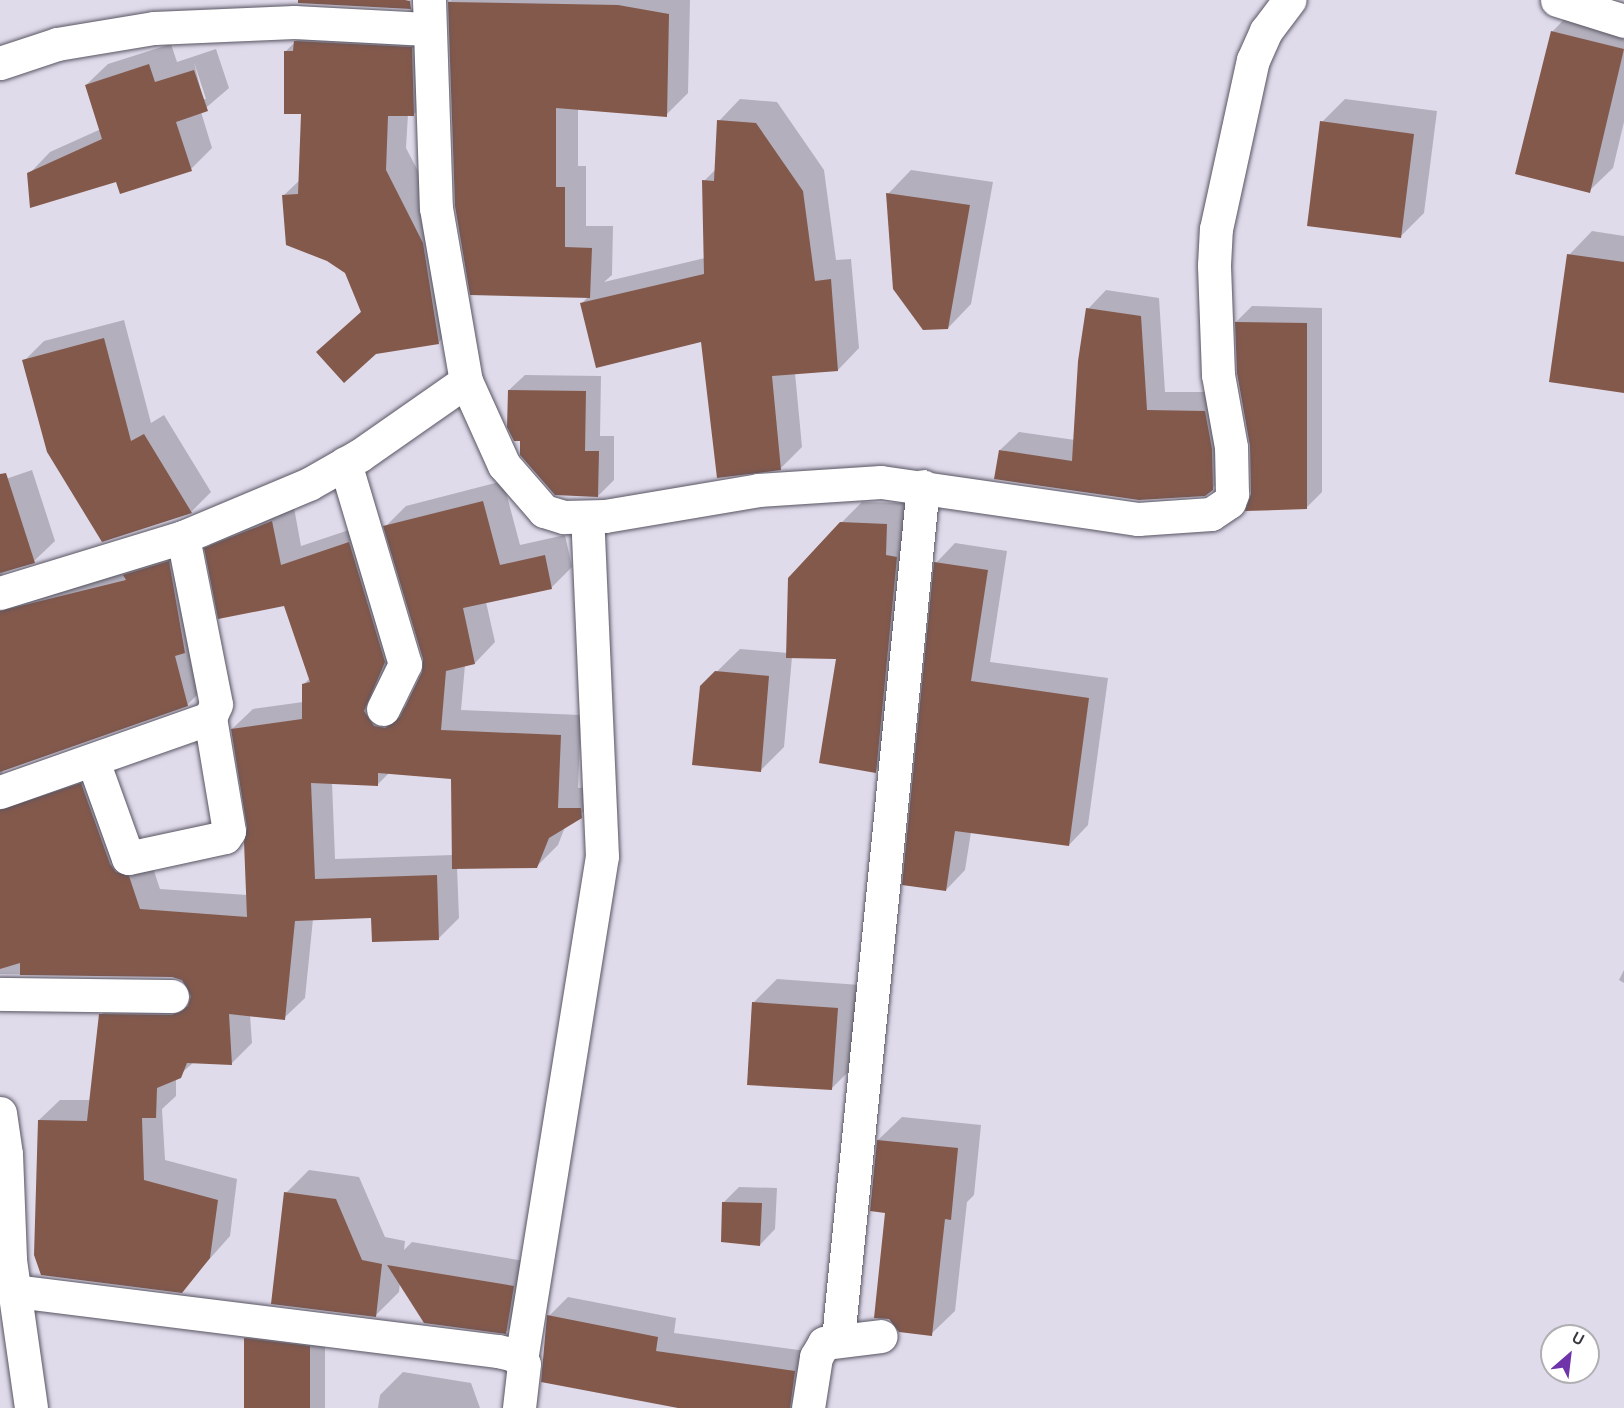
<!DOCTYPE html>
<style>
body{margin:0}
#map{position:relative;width:1624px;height:1408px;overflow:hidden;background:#e0dbeb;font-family:Overpass,sans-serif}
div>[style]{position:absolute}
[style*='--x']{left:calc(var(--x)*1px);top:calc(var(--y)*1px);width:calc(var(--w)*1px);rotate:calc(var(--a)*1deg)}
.shadow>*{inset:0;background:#0003}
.building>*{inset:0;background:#83594c}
.roads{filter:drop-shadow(0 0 2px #595562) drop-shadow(0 0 2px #595562)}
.street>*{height:33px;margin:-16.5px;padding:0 16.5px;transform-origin:16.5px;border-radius:16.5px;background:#fff}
span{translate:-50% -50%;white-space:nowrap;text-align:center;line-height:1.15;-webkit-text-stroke:6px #fff;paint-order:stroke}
.north{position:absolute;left:1540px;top:1324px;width:60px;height:60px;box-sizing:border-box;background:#fff;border:2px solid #b0afb2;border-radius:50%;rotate:28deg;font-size:16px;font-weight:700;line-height:24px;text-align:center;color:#3a383e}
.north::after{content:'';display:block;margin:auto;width:21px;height:27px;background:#6f34aa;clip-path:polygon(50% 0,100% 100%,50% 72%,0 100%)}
</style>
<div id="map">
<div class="shadow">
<i style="clip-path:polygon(452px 0,690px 0,688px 93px,666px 115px,578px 108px,578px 166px,586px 166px,586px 226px,613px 226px,612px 275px,604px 282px,705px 258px,704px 181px,716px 169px,719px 121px,740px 99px,777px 102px,824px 170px,836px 260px,851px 259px,859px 348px,838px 370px,795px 373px,802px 447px,781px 468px,702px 340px,581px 304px,588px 297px,449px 2px)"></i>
<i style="clip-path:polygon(1575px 8px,1624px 20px,1624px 122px,1613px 168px,1589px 191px,1552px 32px)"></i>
<i style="clip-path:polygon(317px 20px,433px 26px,435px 93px,414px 114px,408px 114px,406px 148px,444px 221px,459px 321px,438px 343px,318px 352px,362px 311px,347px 272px,283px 196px,301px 179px,303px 113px,286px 51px)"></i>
<i style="clip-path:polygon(evenodd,171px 44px,177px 62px,216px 49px,229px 88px,201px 112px,212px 148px,191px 169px,117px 181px,29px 174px,50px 152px,101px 129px,86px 85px,108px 64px,171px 44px,194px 62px,206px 99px,203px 99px,194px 62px)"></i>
<i style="clip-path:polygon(1345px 99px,1437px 111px,1424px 213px,1400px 237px,1322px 122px)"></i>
<i style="clip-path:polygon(911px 170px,993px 182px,971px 304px,948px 328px,888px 194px)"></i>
<i style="clip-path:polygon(1592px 231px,1624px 236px,1624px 391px,1569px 255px)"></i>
<i style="clip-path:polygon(1106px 290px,1159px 298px,1165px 392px,1224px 392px,1231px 470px,1212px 489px,1000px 450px,1019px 432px,1075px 440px,1088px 309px)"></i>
<i style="clip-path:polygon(1252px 306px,1322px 308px,1322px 492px,1307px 507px,1252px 494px,1251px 446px,1236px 322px)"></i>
<i style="clip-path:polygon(124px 320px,151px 423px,164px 415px,211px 492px,191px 512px,103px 540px,24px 361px,44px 341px)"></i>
<i style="clip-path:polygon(525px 375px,601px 376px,600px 436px,614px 436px,614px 480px,598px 496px,555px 493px,522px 440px,509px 390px)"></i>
<i style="clip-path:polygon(evenodd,32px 470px,55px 541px,34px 561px,3px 573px,2px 578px,189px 541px,208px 684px,187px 705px,3px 769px,2px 776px,102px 764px,131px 844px,149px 856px,160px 889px,247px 895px,249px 828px,232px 729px,253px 709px,303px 702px,303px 685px,310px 678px,285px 604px,206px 549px,227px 528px,293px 502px,301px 546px,370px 523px,395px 705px,406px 708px,423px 673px,425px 659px,385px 527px,406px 506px,503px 481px,520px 545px,565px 535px,572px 567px,551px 588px,486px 602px,495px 642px,475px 663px,465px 665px,461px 710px,581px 715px,578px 788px,601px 787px,602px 796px,565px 827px,558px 845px,537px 866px,457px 867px,459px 918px,438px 939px,373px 916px,313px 919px,305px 998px,284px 1018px,250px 1015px,252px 1043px,231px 1064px,194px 1062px,176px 1078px,176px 1096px,162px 1109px,165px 1160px,237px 1179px,230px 1236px,181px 1291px,39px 1120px,60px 1100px,91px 1100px,101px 1015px,122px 994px,191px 993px,189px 985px,173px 976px,0 974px,0 481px,32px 470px,390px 772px,452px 777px,453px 855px,335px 859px,332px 782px,378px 784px,390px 772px)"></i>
<i style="clip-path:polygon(862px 502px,908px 503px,896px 750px,875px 771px,837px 658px,792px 657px,784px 747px,760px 771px,701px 687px,740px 649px,788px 653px,841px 523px)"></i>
<i style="clip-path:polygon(955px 543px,1007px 551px,990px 662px,1108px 678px,1088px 825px,1069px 845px,971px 832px,965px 870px,946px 890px,936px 563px)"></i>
<i style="clip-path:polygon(1624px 970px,1624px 983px,1619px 980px)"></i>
<i style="clip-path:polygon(777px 979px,860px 985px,855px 1065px,831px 1089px,754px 1002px)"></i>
<i style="clip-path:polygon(902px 1117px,981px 1125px,974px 1195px,967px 1202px,955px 1311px,931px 1334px,887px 1212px,878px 1140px)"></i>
<i style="clip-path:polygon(309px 1170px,359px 1177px,385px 1237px,405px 1241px,404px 1250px,412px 1242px,536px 1263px,529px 1309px,506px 1332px,400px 1282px,399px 1292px,376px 1315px,286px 1193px)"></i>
<i style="clip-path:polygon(739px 1187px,777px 1188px,775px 1229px,760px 1245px,723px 1203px)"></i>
<i style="clip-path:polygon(568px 1297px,676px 1318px,674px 1333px,813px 1352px,810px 1408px,691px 1408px,549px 1316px)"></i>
<i style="clip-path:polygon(261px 1323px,325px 1331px,325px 1408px,246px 1408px,245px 1339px)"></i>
<i style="clip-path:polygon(403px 1372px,471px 1383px,480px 1408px,378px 1408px,380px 1395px)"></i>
</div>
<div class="building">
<i style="clip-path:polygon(298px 0,405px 0,410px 1px,411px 9px,298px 3px)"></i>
<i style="clip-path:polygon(448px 2px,618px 5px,669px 14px,667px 117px,556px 108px,556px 187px,565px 187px,565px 247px,592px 248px,590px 298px,470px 295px,455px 206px)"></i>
<i style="clip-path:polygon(1551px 31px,1624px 49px,1590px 193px,1515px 174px)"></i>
<i style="clip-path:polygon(294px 41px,412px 47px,414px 116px,388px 116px,386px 170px,423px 243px,439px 344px,376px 354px,344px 383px,316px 352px,361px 312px,345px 273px,327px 261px,286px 245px,282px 195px,298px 194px,301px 114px,284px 114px,284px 51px,293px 51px)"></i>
<i style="clip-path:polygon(149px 64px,155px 82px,194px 70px,208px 111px,176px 122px,192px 171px,120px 194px,116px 182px,30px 208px,27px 173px,102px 139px,85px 85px)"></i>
<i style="clip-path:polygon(717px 120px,756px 123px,803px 191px,815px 281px,831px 279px,838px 371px,772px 376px,781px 470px,717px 478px,701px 342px,596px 368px,580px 303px,704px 274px,702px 180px,714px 181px)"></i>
<i style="clip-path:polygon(1320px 121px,1414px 134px,1401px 238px,1307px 226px)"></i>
<i style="clip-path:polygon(886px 193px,970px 205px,948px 329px,923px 330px,893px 289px)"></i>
<i style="clip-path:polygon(1567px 254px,1624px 262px,1624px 393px,1549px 382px)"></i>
<i style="clip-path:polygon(1086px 308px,1141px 316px,1147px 410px,1205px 411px,1212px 449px,1213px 490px,1205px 496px,1139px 500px,994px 479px,999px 450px,1072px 461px,1078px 361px)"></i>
<i style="clip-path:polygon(1235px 322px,1307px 323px,1307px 509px,1245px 511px,1251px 494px,1250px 446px,1237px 373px)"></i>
<i style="clip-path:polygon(104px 338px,131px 441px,144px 434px,192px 513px,102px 542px,47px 452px,22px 360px)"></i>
<i style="clip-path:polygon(508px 390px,586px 391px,585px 451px,599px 451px,598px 497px,555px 495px,520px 455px,520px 441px,514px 441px,507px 427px)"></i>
<i style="clip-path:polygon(6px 473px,35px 563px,0 573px,0 474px)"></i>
<i style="clip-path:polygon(483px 501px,500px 565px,545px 555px,552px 589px,463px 608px,475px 664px,446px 671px,441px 730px,561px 735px,558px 808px,581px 808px,582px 818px,549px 838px,537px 868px,452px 869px,451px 779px,378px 773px,378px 786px,311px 783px,315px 879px,437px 875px,439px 940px,372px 942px,371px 918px,295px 921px,285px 1020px,229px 1014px,232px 1065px,187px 1063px,181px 1078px,157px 1088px,156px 1118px,142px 1118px,144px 1180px,218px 1200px,210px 1258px,182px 1293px,41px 1275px,34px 1255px,38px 1120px,87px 1121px,99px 1014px,172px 1015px,188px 1006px,191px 996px,182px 980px,172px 977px,20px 975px,20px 963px,0 969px,0 810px,81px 783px,110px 864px,116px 872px,129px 876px,140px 909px,247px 917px,244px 842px,247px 828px,231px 729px,302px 719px,302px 684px,310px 682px,284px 606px,218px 619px,204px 548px,272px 521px,281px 565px,349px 542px,385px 662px,364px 711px,374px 726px,385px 728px,400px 717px,422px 672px,423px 659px,383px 526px)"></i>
<i style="clip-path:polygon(840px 522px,887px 524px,886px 555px,897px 557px,876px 773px,819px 763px,836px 659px,786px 658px,788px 578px)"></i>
<i style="clip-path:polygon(169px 561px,185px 653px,175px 656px,188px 706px,0 772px,0 611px,126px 580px,123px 575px)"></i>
<i style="clip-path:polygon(934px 562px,988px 570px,971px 681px,1089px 698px,1069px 846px,955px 831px,946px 891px,902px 885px)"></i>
<i style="clip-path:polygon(715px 671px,769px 676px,761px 772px,692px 765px,700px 686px)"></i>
<i style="clip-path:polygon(752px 1002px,838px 1008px,832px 1090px,747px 1085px)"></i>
<i style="clip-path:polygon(877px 1140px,958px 1148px,951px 1220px,945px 1219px,932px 1336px,899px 1332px,889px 1319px,874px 1318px,885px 1213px,870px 1211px)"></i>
<i style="clip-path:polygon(284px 1192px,336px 1199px,362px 1260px,382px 1264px,376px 1317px,271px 1304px)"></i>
<i style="clip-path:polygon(722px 1202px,762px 1203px,760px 1246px,721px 1242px)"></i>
<i style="clip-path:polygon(387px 1265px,514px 1286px,506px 1334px,424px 1323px)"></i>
<i style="clip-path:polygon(547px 1315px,658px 1337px,656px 1351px,795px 1371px,790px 1408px,678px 1408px,541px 1382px)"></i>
<i style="clip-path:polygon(244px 1338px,310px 1346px,310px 1408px,244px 1408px)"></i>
</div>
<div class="roads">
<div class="street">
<i style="--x:429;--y:0;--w:208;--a:88.1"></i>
<i style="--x:436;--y:208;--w:176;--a:80.2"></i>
<i style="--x:466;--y:381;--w:92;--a:65.7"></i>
<i style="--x:504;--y:465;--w:61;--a:49"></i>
<i style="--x:544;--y:511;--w:21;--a:17"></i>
<i style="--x:564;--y:517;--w:41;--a:-1.4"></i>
<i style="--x:605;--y:516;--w:155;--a:-9.6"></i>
<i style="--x:758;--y:490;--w:123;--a:-3.7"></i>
<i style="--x:881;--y:482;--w:260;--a:8.2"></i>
<i style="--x:1138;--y:519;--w:73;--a:-3.9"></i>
<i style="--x:1211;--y:514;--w:22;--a:-34"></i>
<i style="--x:1229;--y:502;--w:9;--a:-69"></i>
<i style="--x:1232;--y:494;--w:47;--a:-91.2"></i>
<i style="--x:1231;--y:447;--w:73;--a:-100.2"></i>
<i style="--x:1218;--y:375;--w:110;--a:-92.1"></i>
<i style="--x:1214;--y:265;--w:36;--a:-87"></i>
<i style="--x:1216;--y:229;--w:173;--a:-77.7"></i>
<i style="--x:1253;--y:60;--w:32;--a:-66"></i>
<i style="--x:1266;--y:31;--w:39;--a:-53"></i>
<i style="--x:1557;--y:0;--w:70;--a:17.4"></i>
<i style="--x:0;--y:63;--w:60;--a:-18.4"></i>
<i style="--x:57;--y:44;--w:98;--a:-9.4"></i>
<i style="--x:154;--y:28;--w:140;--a:-2.5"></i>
<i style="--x:294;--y:22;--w:133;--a:3"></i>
<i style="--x:345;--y:463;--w:210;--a:73.4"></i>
<i style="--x:405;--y:664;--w:50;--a:116.1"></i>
<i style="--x:0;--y:593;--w:191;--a:-17"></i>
<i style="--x:183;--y:537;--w:137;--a:-22.8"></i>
<i style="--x:309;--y:484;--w:59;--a:-29.6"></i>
<i style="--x:360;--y:455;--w:129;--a:-34.9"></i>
<i style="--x:93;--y:761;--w:103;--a:70.2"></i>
<i style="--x:128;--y:858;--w:99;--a:-12.2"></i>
<i style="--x:225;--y:837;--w:7;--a:-56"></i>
<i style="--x:229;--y:831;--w:115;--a:-99.5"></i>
<i style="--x:0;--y:792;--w:223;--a:-19.4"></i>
<i style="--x:210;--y:718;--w:15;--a:-67"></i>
<i style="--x:216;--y:704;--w:170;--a:-101.2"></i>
<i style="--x:0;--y:994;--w:172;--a:0.7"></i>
<i style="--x:0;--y:1113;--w:41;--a:81.7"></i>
<i style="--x:6;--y:1154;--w:106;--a:87.8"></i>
<i style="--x:10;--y:1260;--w:149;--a:81.9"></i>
<i style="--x:15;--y:1291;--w:487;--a:7.1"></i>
<i style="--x:498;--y:1351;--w:16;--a:14"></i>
<i style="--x:514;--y:1355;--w:13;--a:42"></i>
<i style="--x:524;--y:1364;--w:44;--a:96.5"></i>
<i style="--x:838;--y:1339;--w:857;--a:-84.31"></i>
<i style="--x:521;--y:1360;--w:510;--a:-80.87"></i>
<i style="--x:602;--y:856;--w:338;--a:-92.5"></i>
<i style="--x:808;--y:1408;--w:52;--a:-81.1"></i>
<i style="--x:816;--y:1357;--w:16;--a:-60"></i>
<i style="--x:824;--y:1343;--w:57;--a:-7"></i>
</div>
</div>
<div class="north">U</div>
</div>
